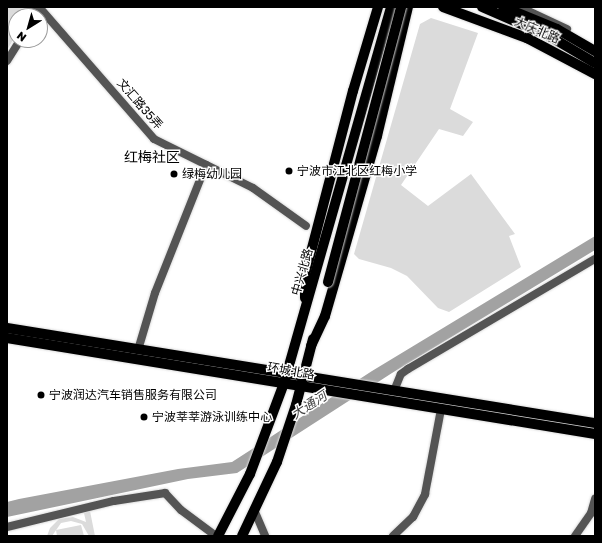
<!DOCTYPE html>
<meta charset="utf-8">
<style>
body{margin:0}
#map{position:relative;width:602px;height:543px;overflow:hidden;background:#fff;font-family:"Golos Text","Noto Sans SC",sans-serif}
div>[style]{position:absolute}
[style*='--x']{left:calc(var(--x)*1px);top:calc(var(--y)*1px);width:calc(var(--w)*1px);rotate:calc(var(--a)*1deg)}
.green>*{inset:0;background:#dbdbdb}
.water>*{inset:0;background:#a2a2a2}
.roads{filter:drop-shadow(0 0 1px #dbdbdb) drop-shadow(0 0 1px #dbdbdb)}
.minor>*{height:8px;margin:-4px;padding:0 4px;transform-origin:4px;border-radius:4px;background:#545454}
.major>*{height:10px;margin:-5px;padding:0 5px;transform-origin:5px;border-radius:5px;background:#000}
.bridges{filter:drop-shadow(0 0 1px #dbdbdb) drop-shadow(0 0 1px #dbdbdb)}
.major-bridge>*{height:10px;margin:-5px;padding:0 5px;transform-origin:5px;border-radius:5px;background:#000}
.dots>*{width:11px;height:11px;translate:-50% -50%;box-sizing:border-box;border:2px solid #fff;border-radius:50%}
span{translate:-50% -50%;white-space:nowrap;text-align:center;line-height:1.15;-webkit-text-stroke:3px #fff;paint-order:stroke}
.street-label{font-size:12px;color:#000}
.poi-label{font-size:12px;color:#000}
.left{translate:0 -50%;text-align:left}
.water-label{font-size:13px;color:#434343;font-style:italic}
.quarter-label{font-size:14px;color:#000}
.frame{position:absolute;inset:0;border:8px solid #000;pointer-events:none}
.north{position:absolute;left:8px;top:8px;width:40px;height:40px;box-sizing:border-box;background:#fff;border:1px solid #999;border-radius:50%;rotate:217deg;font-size:11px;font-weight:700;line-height:16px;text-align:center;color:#000}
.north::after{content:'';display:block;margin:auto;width:14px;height:18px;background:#000;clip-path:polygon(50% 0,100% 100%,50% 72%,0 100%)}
</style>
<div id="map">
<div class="green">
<i style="clip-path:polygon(7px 7px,26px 7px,23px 16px,16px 16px,16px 35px,7px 50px)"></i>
<i style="clip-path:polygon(431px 18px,478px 33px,450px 109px,473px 122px,463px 136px,439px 129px,401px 185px,428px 206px,471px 174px,515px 234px,509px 236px,521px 267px,449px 312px,438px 308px,407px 276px,391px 268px,359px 259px,354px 254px,420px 24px)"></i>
<i style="clip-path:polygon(90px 511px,95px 536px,89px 536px,82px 524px,71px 521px,61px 523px,52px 536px,47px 536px,50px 528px,59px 519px,73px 517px,86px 522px,84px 513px)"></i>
<i style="clip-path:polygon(81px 525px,84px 536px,57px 536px,56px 530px)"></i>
</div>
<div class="water">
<i style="clip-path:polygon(595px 236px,595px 250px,392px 373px,237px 473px,188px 479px,7px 517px,7px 502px,19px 499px,178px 469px,232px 462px,372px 371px)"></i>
</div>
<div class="roads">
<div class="minor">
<i style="--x:39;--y:7;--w:175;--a:48.9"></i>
<i style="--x:154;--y:139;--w:110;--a:26.3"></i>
<i style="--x:253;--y:188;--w:65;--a:35.6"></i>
<i style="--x:520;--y:7;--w:52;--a:25.1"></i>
<i style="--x:29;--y:16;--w:10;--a:-66"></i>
<i style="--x:7;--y:61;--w:25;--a:-58"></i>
<i style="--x:138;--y:350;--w:59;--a:-73.4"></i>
<i style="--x:155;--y:293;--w:138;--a:-68.3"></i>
<i style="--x:394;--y:391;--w:18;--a:-68"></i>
<i style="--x:401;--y:374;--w:9;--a:-36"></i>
<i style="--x:408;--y:369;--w:217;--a:-30.5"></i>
<i style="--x:255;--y:512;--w:26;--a:67"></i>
<i style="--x:7;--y:527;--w:110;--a:-13.7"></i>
<i style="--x:114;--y:501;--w:52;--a:-8.9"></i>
<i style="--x:165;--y:493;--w:23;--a:47"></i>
<i style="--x:181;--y:510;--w:44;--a:36.6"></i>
<i style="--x:393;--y:536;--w:28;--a:-44"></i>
<i style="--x:413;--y:517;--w:26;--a:-62"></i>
<i style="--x:425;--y:494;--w:86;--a:-79.3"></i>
<i style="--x:575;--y:536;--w:28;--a:-55"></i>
<i style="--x:591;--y:513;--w:15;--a:-74"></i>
</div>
<div class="major">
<i style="--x:443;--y:7;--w:90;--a:20.3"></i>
<i style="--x:527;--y:38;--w:77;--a:27.9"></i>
<i style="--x:482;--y:7;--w:75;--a:23.5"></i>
<i style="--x:551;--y:37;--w:51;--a:30.6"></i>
<i style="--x:503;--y:7;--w:58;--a:22.2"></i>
<i style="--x:557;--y:29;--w:44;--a:30.1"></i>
<i style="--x:305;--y:298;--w:23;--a:-90"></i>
<i style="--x:305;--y:275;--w:190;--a:-75.4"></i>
<i style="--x:353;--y:91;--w:88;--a:-73.4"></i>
<i style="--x:7;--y:328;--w:596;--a:9.18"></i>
<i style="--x:7;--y:338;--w:596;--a:9.27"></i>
<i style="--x:311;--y:346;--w:33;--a:-65"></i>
<i style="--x:325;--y:316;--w:187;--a:-73.9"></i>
<i style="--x:377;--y:136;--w:133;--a:-76.5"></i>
<i style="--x:218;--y:536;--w:70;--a:-62.7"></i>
<i style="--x:250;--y:474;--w:97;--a:-69.5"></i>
<i style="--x:284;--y:383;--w:391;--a:-74.1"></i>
<i style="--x:242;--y:536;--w:82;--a:-64.7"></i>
<i style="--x:277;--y:462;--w:60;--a:-71.6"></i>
<i style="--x:296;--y:405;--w:68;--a:-75.6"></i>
</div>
</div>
<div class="bridges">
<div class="major-bridge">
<i style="--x:328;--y:282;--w:285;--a:-75.1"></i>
</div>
</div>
<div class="dots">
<i style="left:289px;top:171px;background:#000"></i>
<i style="left:174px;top:174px;background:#000"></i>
<i style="left:41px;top:395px;background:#000"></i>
<i style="left:144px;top:417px;background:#000"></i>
</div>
<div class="street-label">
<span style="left:537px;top:30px;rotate:23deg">大庆北路</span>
<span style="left:140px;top:104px;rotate:49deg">文汇路35弄</span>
<span style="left:302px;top:272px;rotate:-74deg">中兴北路</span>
<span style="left:291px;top:371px;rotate:10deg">环城北路</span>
</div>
<div class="poi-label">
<span class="left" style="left:297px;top:171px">宁波市江北区红梅小学</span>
<span class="left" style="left:182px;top:174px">绿梅幼儿园</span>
<span class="left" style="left:49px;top:395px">宁波润达汽车销售服务有限公司</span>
<span class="left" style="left:152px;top:417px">宁波莘莘游泳训练中心</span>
</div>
<div class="water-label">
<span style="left:309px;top:405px;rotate:-33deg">大通河</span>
</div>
<div class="quarter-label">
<span style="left:152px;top:157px">红梅社区</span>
</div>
<div class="frame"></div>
<div class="north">N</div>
</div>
